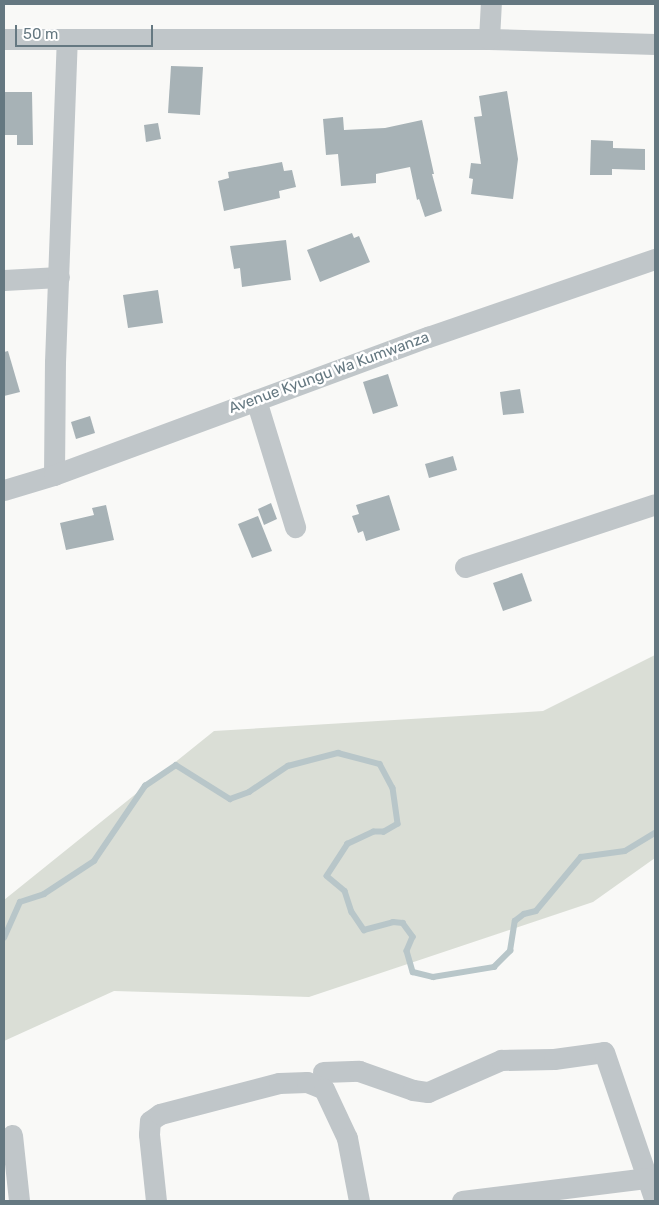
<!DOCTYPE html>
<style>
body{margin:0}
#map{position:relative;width:659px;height:1205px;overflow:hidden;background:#f9f9f7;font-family:Rubik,sans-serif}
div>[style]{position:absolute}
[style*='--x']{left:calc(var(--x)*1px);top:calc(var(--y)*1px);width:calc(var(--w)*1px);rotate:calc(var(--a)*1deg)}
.green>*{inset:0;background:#daded6}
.stream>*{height:5.5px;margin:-2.75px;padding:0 2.75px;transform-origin:2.75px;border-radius:2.75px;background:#b8c6c9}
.building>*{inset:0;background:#a7b2b6}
.street>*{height:21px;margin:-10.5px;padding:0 10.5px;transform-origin:10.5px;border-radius:10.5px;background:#c0c6c9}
span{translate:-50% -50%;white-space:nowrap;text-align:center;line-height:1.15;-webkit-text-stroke:5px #fff;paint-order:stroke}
.street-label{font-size:15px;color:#657881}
.frame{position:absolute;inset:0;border:5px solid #657881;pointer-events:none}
.scale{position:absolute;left:15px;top:25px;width:138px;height:22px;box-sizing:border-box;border:2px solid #657881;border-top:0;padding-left:6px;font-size:15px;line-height:18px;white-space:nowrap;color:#657881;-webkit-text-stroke:4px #fff;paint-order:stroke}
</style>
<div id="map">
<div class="green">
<i style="clip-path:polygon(655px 655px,655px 858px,593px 902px,309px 997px,114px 991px,4px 1041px,4px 900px,214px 731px,543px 711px)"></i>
</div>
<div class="stream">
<i style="--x:4;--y:938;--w:39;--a:-66"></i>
<i style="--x:20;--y:902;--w:25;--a:-18"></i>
<i style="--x:44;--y:894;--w:60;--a:-33.4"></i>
<i style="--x:94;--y:861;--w:91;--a:-55.8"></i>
<i style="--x:145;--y:786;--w:37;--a:-34"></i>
<i style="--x:176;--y:765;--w:64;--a:32.2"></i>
<i style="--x:230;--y:799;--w:20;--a:-20"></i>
<i style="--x:249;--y:792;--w:47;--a:-33.7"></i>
<i style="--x:288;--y:766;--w:52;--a:-14.6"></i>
<i style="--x:338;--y:753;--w:43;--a:14.7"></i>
<i style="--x:380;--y:764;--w:27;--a:62"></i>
<i style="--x:393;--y:788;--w:36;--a:82"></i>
<i style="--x:398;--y:824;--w:16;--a:150"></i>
<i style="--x:384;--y:832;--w:10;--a:180"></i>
<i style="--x:374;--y:832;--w:29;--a:155"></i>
<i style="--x:348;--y:844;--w:38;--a:123"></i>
<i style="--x:327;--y:876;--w:23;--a:40"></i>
<i style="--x:345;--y:891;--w:22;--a:72"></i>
<i style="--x:352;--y:912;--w:22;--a:56"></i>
<i style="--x:364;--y:930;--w:30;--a:-15"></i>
<i style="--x:393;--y:922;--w:10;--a:6"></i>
<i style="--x:403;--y:923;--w:17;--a:54"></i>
<i style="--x:413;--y:937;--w:15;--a:113"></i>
<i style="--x:407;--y:951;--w:22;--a:74"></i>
<i style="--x:413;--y:972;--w:21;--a:14"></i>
<i style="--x:433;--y:977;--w:62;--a:-9.3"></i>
<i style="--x:494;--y:967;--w:23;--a:-45"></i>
<i style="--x:510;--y:951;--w:30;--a:-81"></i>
<i style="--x:515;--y:921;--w:11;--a:-38"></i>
<i style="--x:524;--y:914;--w:12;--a:-14"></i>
<i style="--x:536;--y:911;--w:70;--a:-50.2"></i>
<i style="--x:581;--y:857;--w:44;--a:-7.8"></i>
<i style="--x:625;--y:851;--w:35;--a:-31"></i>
</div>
<div class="building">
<i style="clip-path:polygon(171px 66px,203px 67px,200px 115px,168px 113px)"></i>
<i style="clip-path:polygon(507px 91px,518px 159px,513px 199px,471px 194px,473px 179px,469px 178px,471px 163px,481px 164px,474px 117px,482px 116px,479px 96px)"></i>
<i style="clip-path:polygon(4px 92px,32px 92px,33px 145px,17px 145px,17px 135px,4px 135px)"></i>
<i style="clip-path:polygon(343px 117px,344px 130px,385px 128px,422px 120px,434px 174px,432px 174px,442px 211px,425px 217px,419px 199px,417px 200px,410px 167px,376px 174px,376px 183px,341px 186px,338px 154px,326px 155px,323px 119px)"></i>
<i style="clip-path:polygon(158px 123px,161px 139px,146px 142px,144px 125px)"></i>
<i style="clip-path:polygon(591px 140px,613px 141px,613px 148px,645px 149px,645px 170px,612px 169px,612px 175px,590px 175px)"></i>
<i style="clip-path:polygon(282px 162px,284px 171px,292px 170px,296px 187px,279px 191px,280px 198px,224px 211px,218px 181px,229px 178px,228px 172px)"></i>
<i style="clip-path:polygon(352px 233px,354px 238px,359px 236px,370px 262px,320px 282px,307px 250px)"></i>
<i style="clip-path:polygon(286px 240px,291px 280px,242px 287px,240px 268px,234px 269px,230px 246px)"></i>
<i style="clip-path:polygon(158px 290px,163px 323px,128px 328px,123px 295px)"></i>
<i style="clip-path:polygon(8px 351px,20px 392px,4px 396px,4px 352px)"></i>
<i style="clip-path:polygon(388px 374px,398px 406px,373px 414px,363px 382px)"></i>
<i style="clip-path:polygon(520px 389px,524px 413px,503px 415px,500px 392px)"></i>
<i style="clip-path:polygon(90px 416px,95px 433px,76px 439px,71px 422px)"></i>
<i style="clip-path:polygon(453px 456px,457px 470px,429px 478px,425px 464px)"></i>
<i style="clip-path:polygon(389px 495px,400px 530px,366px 541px,363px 531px,358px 533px,352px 516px,359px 514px,356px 505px)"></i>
<i style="clip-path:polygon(271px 503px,277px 519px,264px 525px,258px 509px)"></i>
<i style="clip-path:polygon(106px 505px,114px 540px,66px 550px,60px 523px,94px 515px,92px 508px)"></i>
<i style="clip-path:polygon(258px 516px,272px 551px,252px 558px,238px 524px)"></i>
<i style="clip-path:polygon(522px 573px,532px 601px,503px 611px,493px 583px)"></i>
</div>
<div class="street">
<i style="--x:4;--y:39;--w:63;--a:0"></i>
<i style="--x:489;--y:39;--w:166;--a:1.7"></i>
<i style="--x:4;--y:280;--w:55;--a:-3.1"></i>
<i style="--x:256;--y:400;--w:133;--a:72.9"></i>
<i style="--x:54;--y:475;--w:113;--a:-89.5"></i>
<i style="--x:55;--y:362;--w:323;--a:-87.9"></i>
<i style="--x:67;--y:39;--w:422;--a:0"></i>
<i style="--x:489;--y:39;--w:35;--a:-87"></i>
<i style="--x:4;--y:490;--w:52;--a:-16.7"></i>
<i style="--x:54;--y:475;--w:399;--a:-20.3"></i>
<i style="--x:428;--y:337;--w:240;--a:-19"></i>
<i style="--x:465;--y:567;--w:200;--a:-18.3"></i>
<i style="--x:323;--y:1072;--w:36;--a:-2"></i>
<i style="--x:359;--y:1071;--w:57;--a:19.4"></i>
<i style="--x:413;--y:1090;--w:15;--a:8"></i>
<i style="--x:428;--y:1092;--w:80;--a:-23.7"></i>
<i style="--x:501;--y:1060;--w:53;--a:-1.1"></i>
<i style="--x:554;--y:1059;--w:50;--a:-8"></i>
<i style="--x:604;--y:1052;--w:157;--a:71.1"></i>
<i style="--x:12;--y:1135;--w:66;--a:83.9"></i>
<i style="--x:156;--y:1201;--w:67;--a:-96"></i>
<i style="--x:149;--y:1134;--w:13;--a:-86"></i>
<i style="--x:150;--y:1121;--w:12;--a:-35"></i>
<i style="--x:160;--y:1114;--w:123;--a:-14.6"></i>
<i style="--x:279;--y:1083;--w:28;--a:-2"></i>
<i style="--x:307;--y:1082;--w:18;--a:22"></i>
<i style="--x:324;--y:1089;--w:54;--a:64.9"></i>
<i style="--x:347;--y:1138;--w:64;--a:79.2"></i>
<i style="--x:462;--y:1201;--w:185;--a:-7.1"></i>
</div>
<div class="street-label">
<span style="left:329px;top:373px;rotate:-20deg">Avenue Kyungu Wa Kumwanza</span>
</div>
<div class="frame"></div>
<div class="scale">50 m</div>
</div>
